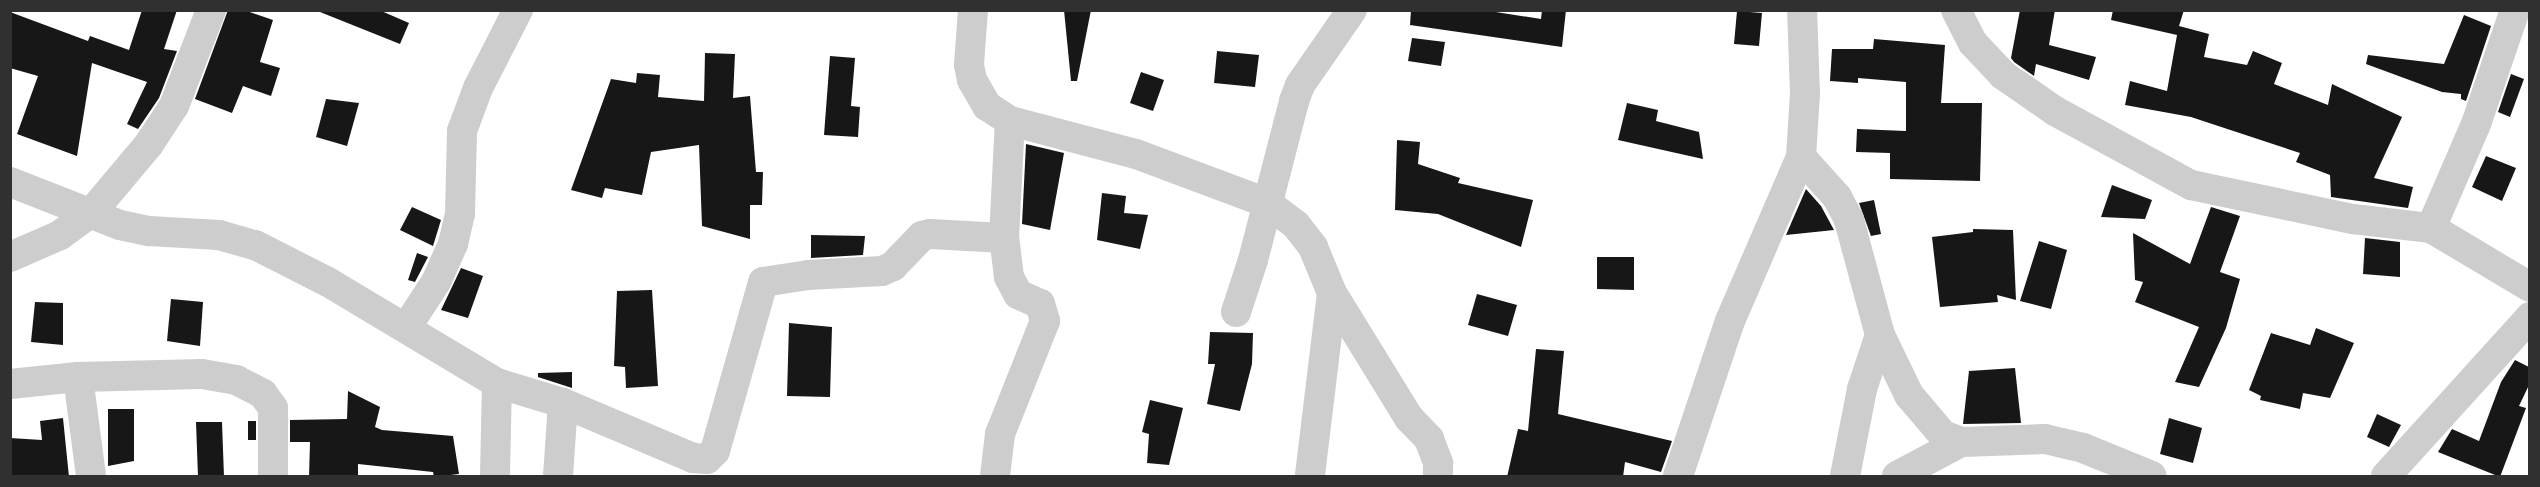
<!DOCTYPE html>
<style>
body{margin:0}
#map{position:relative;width:2540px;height:487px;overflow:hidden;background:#fff;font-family:"Source Sans 3",sans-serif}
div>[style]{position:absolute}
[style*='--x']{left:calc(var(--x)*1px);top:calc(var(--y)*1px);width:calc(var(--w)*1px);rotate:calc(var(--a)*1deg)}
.building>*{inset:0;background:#171717}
.minor>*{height:30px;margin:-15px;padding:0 15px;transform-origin:15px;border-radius:15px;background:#cdcdcd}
span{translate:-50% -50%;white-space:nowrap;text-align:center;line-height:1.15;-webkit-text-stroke:6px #fff;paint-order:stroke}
.frame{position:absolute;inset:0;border:12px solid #303030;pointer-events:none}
</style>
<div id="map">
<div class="building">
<i style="clip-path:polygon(142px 10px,177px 10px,164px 49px,177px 51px,159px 98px,138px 129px,127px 124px,147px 82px,92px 63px,77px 156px,17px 134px,38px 76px,10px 68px,10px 12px,88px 41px,90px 36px,129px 50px)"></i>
<i style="clip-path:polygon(228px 10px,244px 10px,273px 20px,260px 62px,280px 68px,271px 96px,243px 86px,232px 113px,195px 99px)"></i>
<i style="clip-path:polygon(379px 10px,409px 23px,400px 44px,320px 12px)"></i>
<i style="clip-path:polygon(1064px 10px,1091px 10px,1077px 81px,1071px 81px)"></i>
<i style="clip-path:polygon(1411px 10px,1483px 10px,1541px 19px,1542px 10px,1566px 10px,1562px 47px,1410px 25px)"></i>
<i style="clip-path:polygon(2020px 10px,2055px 10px,2049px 45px,2096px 57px,2089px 80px,2036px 64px,2034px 76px,2014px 62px,2011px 58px)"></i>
<i style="clip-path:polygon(2113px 10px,2184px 10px,2179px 26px,2209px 34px,2204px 57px,2247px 65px,2253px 51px,2282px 63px,2274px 84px,2328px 105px,2332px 84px,2402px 117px,2374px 178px,2413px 187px,2408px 208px,2331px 197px,2330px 175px,2296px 162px,2300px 153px,2191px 117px,2125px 105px,2130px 81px,2167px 91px,2177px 35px,2111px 20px)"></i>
<i style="clip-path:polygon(1737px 11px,1762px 13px,1759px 46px,1734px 44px)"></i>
<i style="clip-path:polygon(2464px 15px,2491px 26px,2466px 101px,2461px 99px,2461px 94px,2442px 92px,2366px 64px,2368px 55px,2444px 64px)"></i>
<i style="clip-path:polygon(1412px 38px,1445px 42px,1441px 66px,1408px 61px)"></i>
<i style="clip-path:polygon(1874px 39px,1945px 45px,1941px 103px,1982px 103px,1980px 181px,1890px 179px,1890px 153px,1856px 152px,1857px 129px,1906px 131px,1906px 82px,1858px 78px,1858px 83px,1830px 81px,1832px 49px,1873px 49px)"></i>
<i style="clip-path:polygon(1217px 51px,1259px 55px,1255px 87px,1214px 83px)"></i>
<i style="clip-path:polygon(705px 53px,735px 54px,733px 98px,750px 96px,756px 172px,763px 172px,762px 205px,750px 205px,750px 239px,702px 226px,699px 145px,651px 152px,642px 195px,605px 188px,602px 198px,571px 190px,611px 79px,636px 83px,637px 73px,660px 75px,658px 97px,704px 101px)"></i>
<i style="clip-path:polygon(830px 56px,855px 58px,851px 106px,860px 107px,858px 137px,824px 135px)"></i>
<i style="clip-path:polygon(1141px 72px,1164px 80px,1153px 111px,1130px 103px)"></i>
<i style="clip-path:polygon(2511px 74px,2524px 79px,2510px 117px,2498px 112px)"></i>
<i style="clip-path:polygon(326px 99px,359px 103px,347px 146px,316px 137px)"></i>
<i style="clip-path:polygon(1627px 103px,1658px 110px,1656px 121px,1699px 132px,1703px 159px,1618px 140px)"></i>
<i style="clip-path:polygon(1397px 140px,1420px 142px,1418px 164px,1460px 178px,1458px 183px,1533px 200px,1521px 247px,1438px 214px,1395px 210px)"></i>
<i style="clip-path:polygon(1026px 144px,1064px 153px,1050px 230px,1022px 224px)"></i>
<i style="clip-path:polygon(2486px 156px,2516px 168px,2502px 201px,2472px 187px)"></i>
<i style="clip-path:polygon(2112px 185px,2152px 200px,2145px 219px,2101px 217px)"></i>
<i style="clip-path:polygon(1806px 189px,1821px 206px,1834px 230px,1786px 235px)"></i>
<i style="clip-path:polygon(1102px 193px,1126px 196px,1124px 213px,1148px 215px,1140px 249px,1097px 240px)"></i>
<i style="clip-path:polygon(1874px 200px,1881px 234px,1871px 236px,1859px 203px)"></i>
<i style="clip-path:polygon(412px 207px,441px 220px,433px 246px,400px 230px)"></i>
<i style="clip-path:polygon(2211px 207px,2240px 216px,2220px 272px,2240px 279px,2226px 328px,2199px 387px,2175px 382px,2199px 327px,2135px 302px,2143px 282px,2135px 280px,2133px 233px,2190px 264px)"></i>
<i style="clip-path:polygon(1973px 229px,2013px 230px,2016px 300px,1997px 295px,1998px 302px,1940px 307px,1932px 237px,1973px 232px)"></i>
<i style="clip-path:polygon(811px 235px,865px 236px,863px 255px,811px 258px)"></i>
<i style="clip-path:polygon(2365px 238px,2400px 242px,2400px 277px,2363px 274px)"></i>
<i style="clip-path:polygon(2039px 241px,2067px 250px,2051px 309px,2020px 301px)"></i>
<i style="clip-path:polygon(417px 253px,428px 257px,415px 282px,408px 280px)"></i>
<i style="clip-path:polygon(1597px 257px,1634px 257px,1634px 290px,1597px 289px)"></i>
<i style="clip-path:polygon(461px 268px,483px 276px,468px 318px,441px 310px)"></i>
<i style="clip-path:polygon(652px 290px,658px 386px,626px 388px,625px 367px,614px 366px,617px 291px)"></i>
<i style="clip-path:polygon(1477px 294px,1517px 305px,1508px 336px,1468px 325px)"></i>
<i style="clip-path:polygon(171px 299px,203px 302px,200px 346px,167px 341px)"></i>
<i style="clip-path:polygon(35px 302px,63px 303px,63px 345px,31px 342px)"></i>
<i style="clip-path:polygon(789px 323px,832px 327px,830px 397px,787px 396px)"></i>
<i style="clip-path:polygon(2316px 328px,2354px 343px,2330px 398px,2303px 393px,2300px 409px,2260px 400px,2261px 396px,2249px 390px,2271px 333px,2310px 345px)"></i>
<i style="clip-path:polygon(1210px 332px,1253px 333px,1252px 364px,1240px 411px,1207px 404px,1215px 364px,1208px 364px)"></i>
<i style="clip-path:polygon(1536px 349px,1564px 351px,1558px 414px,1672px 441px,1661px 472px,1625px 462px,1623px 477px,1507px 477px,1518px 429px,1528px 431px)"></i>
<i style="clip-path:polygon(2515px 360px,2529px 367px,2529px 385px,2519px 406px,2526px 408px,2500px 477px,2438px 452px,2452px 429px,2479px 441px,2501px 382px)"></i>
<i style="clip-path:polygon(2015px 368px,2021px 423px,1963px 424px,1969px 371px)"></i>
<i style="clip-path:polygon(572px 372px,572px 388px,538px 377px,538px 373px)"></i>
<i style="clip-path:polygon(348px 391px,380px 407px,375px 427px,382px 430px,453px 436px,459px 474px,434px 477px,433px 472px,358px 464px,358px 477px,309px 477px,310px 442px,290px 442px,290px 420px,347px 419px)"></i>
<i style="clip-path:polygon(1150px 400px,1183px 408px,1169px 465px,1147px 463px,1149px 434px,1142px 432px)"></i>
<i style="clip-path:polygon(108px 409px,134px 409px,134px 461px,108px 466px)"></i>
<i style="clip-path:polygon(2377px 414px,2401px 425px,2389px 447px,2367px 437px)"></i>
<i style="clip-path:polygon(63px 418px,69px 477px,10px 477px,10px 438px,42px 440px,40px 421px)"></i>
<i style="clip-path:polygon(2169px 418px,2202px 428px,2193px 463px,2160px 454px)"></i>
<i style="clip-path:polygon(248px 421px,256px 421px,256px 440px,248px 440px)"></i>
<i style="clip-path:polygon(196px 422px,222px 422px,224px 477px,198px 477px)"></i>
</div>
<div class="minor">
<i style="--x:973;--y:10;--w:55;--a:94.2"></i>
<i style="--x:969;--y:65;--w:15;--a:79"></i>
<i style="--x:972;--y:80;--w:30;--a:60"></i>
<i style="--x:987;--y:106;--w:27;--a:33"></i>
<i style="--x:1010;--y:121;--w:130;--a:14.7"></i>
<i style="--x:1136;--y:154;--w:140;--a:20.5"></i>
<i style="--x:1267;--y:203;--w:36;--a:37"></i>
<i style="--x:1296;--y:225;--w:28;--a:52"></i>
<i style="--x:1313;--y:247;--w:50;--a:67.6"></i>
<i style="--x:1332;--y:293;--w:184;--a:96.9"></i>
<i style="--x:1956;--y:10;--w:37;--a:63"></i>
<i style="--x:1973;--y:43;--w:44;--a:46.8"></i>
<i style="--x:2003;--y:75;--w:63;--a:34.7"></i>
<i style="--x:2055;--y:111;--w:155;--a:28.6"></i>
<i style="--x:2191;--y:185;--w:166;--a:11.9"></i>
<i style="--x:2353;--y:219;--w:79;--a:6.6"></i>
<i style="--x:2431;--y:228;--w:115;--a:30.8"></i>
<i style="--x:1801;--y:157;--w:54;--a:48"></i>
<i style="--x:1837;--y:197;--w:26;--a:62"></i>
<i style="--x:1849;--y:220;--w:119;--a:74.9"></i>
<i style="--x:1880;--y:335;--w:67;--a:64.2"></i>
<i style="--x:1909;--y:395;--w:52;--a:49.6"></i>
<i style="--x:1943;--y:435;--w:19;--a:21"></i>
<i style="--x:1961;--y:442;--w:84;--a:-2"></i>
<i style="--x:2045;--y:439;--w:39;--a:13"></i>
<i style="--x:2083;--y:448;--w:74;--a:22.1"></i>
<i style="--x:10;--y:182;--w:118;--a:21.4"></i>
<i style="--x:120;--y:225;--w:30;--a:12"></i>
<i style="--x:149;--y:231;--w:70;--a:3.3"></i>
<i style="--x:219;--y:235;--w:37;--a:16"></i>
<i style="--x:255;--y:245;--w:82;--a:26.9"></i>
<i style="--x:328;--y:282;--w:197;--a:30.9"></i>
<i style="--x:497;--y:383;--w:69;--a:16.9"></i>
<i style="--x:563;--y:403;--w:73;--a:93.9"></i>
<i style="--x:2431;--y:228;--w:113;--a:-66.6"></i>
<i style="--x:2476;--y:124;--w:120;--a:-71.1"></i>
<i style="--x:10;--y:257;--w:55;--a:-23.7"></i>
<i style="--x:60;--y:235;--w:39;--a:-36"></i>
<i style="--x:92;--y:212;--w:89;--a:-50"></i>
<i style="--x:149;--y:144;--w:45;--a:-56.7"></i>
<i style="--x:174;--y:106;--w:103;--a:-68.9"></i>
<i style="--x:1332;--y:293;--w:147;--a:58.4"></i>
<i style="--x:1409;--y:418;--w:29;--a:46"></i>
<i style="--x:1429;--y:439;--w:26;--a:69"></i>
<i style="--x:1438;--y:463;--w:13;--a:90"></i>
<i style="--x:1236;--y:312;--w:55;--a:-71.9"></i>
<i style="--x:1253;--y:260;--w:164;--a:-75.5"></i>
<i style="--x:1294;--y:101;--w:17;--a:-69"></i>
<i style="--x:1300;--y:85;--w:91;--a:-55.3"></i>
<i style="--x:406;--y:328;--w:55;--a:-56.9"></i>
<i style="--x:436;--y:282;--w:42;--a:-65.9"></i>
<i style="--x:453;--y:244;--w:31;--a:-77"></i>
<i style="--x:460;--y:214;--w:83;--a:-88.6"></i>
<i style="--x:462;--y:131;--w:46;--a:-69.6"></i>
<i style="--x:478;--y:88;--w:88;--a:-62.9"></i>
<i style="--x:78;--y:377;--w:100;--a:82.5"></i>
<i style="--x:10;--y:384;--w:68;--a:-5.9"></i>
<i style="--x:78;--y:377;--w:124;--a:-1.4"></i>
<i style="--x:202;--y:374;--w:35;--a:10"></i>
<i style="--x:236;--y:380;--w:30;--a:27"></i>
<i style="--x:263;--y:394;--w:17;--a:54"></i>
<i style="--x:273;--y:408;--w:68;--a:90"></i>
<i style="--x:563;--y:403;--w:141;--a:22.9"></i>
<i style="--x:693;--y:458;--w:14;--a:4"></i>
<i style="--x:707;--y:459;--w:11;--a:-45"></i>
<i style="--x:715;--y:451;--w:176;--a:-74.1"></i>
<i style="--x:763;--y:282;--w:46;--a:-8.8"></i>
<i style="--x:808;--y:275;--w:74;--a:-3.1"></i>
<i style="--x:882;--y:271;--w:12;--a:-24"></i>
<i style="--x:893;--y:266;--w:42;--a:-46"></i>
<i style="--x:922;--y:236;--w:8;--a:-14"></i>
<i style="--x:930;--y:234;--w:74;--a:3.1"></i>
<i style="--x:495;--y:476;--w:93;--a:-88.8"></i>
<i style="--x:995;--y:476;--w:42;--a:-83.2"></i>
<i style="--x:1000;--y:434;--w:122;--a:-68.3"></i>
<i style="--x:1045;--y:321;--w:18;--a:-106"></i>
<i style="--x:1040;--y:304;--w:24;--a:-156"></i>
<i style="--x:1018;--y:294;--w:19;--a:-118"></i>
<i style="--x:1009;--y:277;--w:39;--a:-97"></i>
<i style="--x:1004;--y:238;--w:117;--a:-87.1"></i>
<i style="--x:1678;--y:476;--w:163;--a:-71.5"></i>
<i style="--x:1730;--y:321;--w:179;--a:-66.6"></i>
<i style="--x:1801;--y:157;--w:63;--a:-86.4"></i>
<i style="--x:1805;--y:94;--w:84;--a:-92"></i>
<i style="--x:1845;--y:476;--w:89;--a:-78.9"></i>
<i style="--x:1862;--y:389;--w:57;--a:-71.6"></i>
<i style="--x:1897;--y:476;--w:72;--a:-28"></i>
<i style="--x:2386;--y:476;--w:215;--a:-47.8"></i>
</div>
<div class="frame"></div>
</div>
